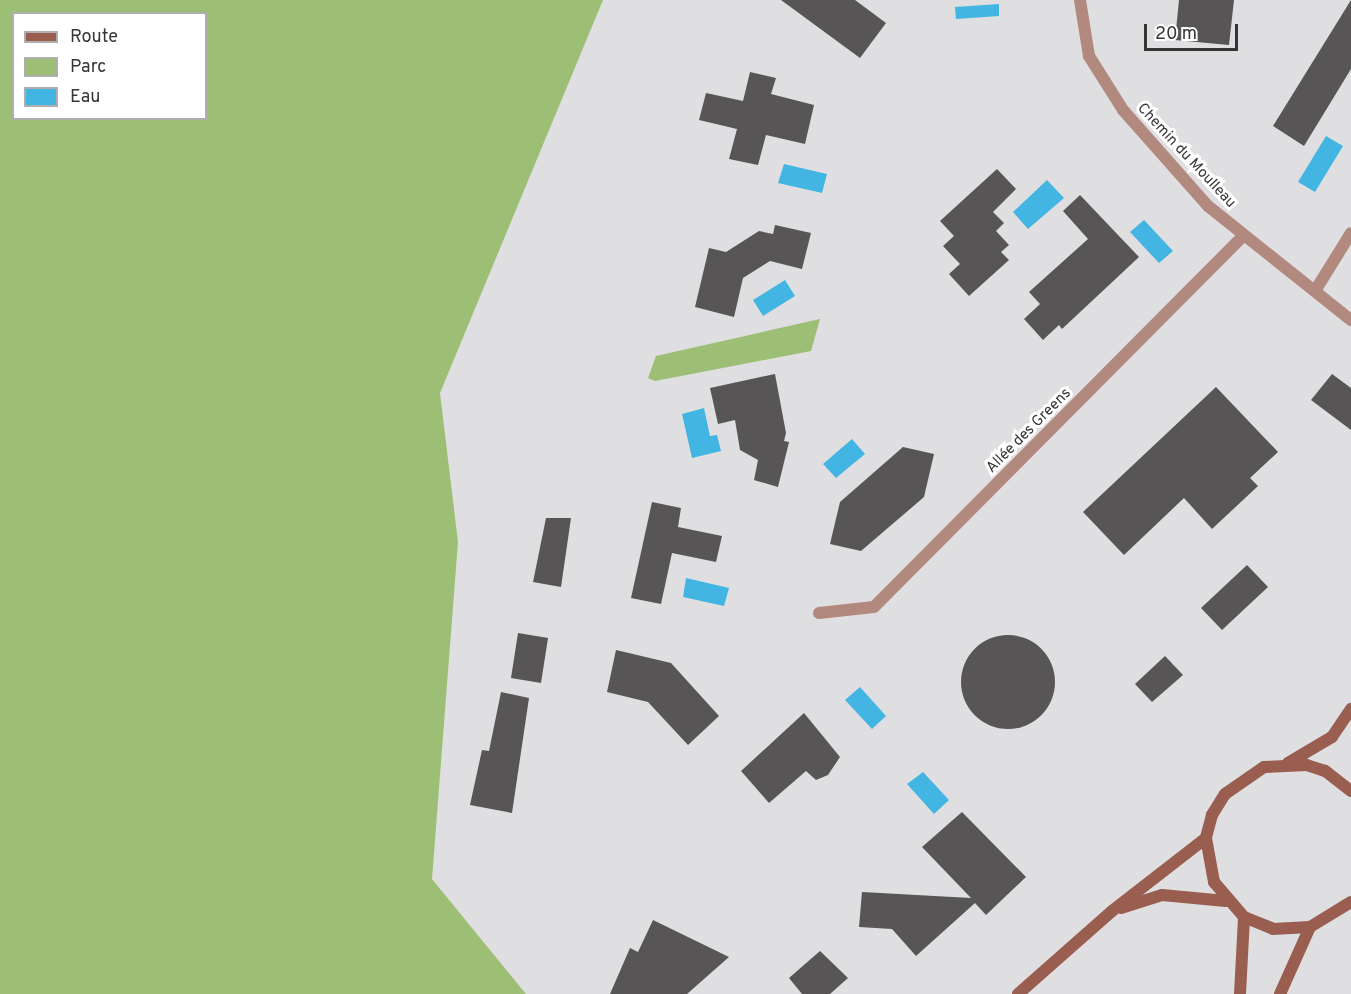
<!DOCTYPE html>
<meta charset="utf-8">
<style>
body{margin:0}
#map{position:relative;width:1351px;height:994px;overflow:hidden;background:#dfdfe1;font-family:Overpass,sans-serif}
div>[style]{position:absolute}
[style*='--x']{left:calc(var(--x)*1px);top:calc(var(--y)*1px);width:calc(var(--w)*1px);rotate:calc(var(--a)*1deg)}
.green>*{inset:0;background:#9dbe75}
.water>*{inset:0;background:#43b5e2}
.building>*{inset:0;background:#575555}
.round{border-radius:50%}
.street>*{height:12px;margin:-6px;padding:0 6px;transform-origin:6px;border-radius:6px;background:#b2897e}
.secondary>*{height:12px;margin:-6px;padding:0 6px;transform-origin:6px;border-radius:6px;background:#995e4f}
span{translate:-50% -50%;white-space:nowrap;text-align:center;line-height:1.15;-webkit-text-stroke:6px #fff;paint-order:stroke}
.street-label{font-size:15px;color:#353536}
.legend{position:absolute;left:12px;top:12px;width:195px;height:108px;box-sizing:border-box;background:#fff;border:2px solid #aeaeaf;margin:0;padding:8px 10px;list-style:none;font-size:18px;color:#353536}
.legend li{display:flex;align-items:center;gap:12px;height:30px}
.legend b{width:30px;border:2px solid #aeaeaf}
.scale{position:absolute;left:1144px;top:24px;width:94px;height:27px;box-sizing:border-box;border:3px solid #353536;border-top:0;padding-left:8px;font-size:18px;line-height:21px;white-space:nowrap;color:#353536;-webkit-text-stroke:4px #fff;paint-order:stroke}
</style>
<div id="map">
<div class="green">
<i style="clip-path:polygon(evenodd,0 0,603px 0,440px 393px,458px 542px,432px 879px,526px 994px,0 994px,0 0,14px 14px,206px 14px,206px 118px,14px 118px,14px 14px)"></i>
<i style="clip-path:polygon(820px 319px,811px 351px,655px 381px,648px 378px,656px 356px)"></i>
</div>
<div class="water">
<i style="clip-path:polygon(999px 4px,999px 16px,956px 19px,955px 7px)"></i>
<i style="clip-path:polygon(1326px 136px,1343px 146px,1315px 192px,1298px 182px)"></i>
<i style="clip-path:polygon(784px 164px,827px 174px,822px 193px,778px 183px)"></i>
<i style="clip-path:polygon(1047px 180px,1064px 198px,1028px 229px,1013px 212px)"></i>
<i style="clip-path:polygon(1144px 220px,1173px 251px,1159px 263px,1130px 232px)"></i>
<i style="clip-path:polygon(785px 280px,795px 296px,763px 316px,753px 300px)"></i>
<i style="clip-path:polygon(704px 408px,710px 436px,717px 435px,721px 451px,692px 458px,682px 414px)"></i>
<i style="clip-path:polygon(852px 439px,865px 454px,836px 478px,823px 464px)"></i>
<i style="clip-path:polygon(686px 578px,729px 588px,724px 606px,683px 597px)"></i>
<i style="clip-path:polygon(860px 687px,886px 716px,872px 729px,845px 700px)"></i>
<i style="clip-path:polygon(923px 772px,949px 800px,934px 814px,907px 784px)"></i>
</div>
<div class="building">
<i style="clip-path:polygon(781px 0,855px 0,886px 23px,860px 58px)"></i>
<i style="clip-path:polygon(1179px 0,1234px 0,1229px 45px,1175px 40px)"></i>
<i style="clip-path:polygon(1351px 0,1351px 69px,1304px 146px,1273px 126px)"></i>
<i style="clip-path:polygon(750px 72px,776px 78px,771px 94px,814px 105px,805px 144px,766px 135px,758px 165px,729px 159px,737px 129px,699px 120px,706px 93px,743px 101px)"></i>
<i style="clip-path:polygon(997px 169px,1016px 189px,993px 212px,1004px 223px,996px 231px,1009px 245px,1001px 252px,1009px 260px,969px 296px,949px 274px,960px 264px,943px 246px,954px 236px,940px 221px)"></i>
<i style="clip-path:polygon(1080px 195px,1139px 257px,1062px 329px,1059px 325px,1043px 340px,1024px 319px,1040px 304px,1029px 292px,1088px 239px,1063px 211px)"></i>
<i style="clip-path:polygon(775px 225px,811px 233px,802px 269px,770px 261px,743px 278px,734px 317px,695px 307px,709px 248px,726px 252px,759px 231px,773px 234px)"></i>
<i style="clip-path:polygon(775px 374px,786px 433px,784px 441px,789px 442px,778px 487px,754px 480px,758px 460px,740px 450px,735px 420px,718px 424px,710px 388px)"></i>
<i style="clip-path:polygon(1332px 374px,1351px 388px,1351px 430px,1311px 400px)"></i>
<i style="clip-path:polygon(1216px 387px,1278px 452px,1250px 478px,1258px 486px,1212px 529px,1184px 498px,1124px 555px,1083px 512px)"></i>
<i style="clip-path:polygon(903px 447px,934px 454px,924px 497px,861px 551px,830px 544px,840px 502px)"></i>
<i style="clip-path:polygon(652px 502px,681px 508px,678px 527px,722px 536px,716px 562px,672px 553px,661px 604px,631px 598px)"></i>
<i style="clip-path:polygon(546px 518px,571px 518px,561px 587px,533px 582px)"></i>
<i style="clip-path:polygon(1247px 565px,1268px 587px,1222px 630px,1201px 608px)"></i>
<i style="clip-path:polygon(518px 633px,548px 638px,541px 683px,511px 678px)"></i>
<i class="round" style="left:961px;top:635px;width:94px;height:94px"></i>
<i style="clip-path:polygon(616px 650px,671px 663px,719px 716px,688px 745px,648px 702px,607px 692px)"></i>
<i style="clip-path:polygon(1165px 656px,1183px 675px,1152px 702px,1135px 684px)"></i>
<i style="clip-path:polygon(501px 692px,529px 698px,512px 813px,470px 805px,482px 750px,489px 751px)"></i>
<i style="clip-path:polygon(804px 713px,840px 757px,828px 775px,816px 780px,806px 771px,769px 803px,741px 771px)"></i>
<i style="clip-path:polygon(962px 812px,1026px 877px,986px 915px,975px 903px,916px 956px,892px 929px,859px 927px,862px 892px,971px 898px,922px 847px)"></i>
<i style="clip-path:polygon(653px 920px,729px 957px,687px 994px,610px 994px,630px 948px,638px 952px)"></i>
<i style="clip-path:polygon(820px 951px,848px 978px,830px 994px,802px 994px,789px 978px)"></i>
</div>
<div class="street">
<i style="--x:1080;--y:0;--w:57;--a:80.9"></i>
<i style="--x:1089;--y:56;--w:64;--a:57.8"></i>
<i style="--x:1123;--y:110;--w:128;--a:48.5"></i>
<i style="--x:1208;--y:206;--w:183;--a:38.6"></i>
<i style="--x:1315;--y:291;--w:68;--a:-58.2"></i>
<i style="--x:819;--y:613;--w:55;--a:-6.2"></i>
<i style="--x:874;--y:607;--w:523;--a:-45.15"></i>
</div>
<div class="secondary">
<i style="--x:1288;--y:763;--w:51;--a:-30.6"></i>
<i style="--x:1332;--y:737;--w:34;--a:-56"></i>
<i style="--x:1351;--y:791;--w:33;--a:-142"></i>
<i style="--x:1325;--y:771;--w:19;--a:-162"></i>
<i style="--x:1307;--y:765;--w:43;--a:177.3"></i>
<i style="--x:1264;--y:767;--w:47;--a:145.3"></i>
<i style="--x:1225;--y:794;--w:25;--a:122"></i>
<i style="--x:1212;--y:815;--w:24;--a:105"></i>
<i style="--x:1206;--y:838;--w:45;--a:79.7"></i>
<i style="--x:1214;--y:882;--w:46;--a:49.4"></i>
<i style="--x:1244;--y:917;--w:31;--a:22"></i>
<i style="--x:1273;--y:929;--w:37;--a:-3"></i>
<i style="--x:1310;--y:927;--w:48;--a:-31.4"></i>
<i style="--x:1121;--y:908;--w:43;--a:-17.6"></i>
<i style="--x:1162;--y:895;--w:64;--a:5.4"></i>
<i style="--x:1018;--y:994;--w:125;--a:-41.4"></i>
<i style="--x:1112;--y:911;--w:119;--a:-37.8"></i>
<i style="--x:1240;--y:994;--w:77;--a:-87"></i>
<i style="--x:1280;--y:994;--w:73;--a:-65.9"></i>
</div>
<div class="street-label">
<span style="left:1186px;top:156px;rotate:47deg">Chemin du Moulleau</span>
<span style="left:1029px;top:431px;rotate:-45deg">Allée des Greens</span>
</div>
<ul class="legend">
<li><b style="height:8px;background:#995e4f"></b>Route</li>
<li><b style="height:16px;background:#9dbe75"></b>Parc</li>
<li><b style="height:16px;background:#43b5e2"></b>Eau</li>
</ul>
<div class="scale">20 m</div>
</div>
